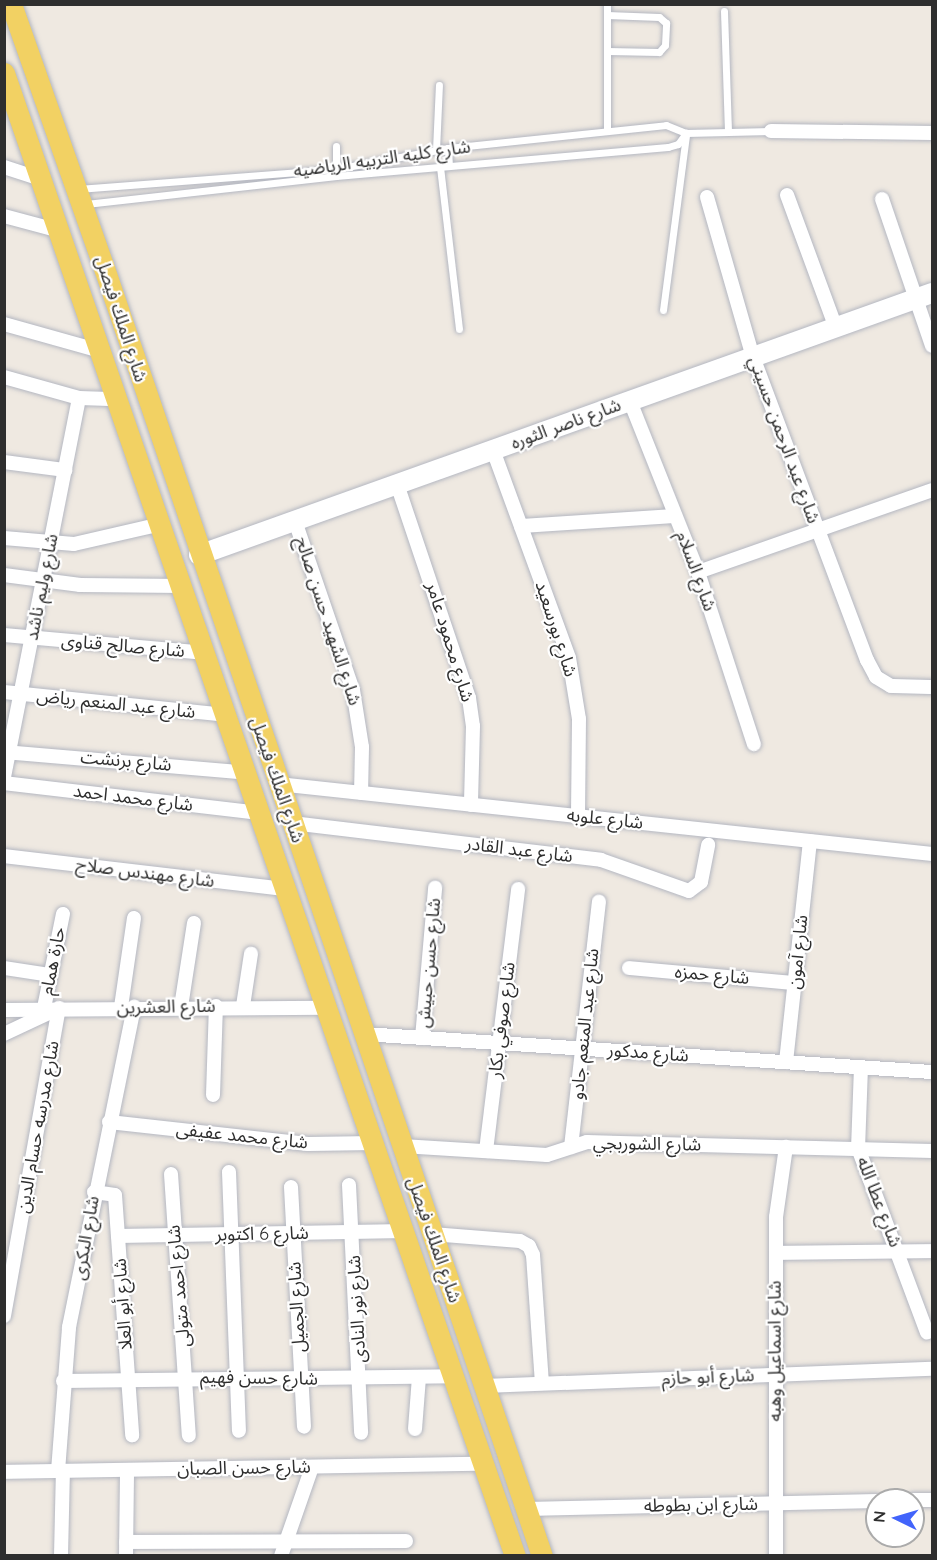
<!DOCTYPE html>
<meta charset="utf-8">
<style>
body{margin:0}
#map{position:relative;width:937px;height:1560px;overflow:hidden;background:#efe9e1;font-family:Quicksand,"Noto Sans Arabic",sans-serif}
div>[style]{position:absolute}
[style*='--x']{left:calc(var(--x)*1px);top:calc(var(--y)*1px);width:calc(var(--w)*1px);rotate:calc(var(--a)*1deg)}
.roads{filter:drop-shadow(0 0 2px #b4b7c1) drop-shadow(0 0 2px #b4b7c1)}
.lane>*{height:7px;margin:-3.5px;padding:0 3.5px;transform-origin:3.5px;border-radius:3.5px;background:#fff}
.street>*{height:14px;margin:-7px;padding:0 7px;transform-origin:7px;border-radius:7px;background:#fff}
.secondary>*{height:20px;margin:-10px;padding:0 10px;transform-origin:10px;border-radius:10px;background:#fff}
.primary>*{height:21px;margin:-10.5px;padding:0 10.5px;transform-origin:10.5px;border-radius:10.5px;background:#f2d163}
span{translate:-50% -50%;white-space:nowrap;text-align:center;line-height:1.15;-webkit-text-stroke:4.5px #fff;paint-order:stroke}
.street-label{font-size:18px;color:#2e2e2e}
.frame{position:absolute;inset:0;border:6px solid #2e2e2e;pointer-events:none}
.north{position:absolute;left:865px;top:1488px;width:60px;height:60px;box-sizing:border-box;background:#fff;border:2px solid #ababab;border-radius:50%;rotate:275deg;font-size:16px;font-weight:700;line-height:24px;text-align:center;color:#2e2e2e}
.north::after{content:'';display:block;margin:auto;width:21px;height:27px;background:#4264fb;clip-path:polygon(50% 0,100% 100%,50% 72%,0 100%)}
</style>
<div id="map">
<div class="roads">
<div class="lane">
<i style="--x:724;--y:11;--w:121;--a:88.1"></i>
<i style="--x:607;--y:51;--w:52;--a:1.1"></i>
<i style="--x:659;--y:52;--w:9;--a:-49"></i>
<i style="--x:665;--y:45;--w:22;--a:-87"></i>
<i style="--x:666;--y:23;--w:9;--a:-139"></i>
<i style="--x:659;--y:17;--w:52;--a:-177.8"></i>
<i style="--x:607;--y:131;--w:127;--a:-90"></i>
<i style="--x:336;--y:146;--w:28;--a:90"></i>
<i style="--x:448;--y:148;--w:18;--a:87"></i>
<i style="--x:436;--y:150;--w:65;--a:-87.4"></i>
<i style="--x:440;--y:167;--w:163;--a:83.3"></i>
<i style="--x:78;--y:189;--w:259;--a:-4.4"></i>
<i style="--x:336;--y:169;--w:114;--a:-10.6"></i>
<i style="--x:448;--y:148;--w:219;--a:-6"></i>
<i style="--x:666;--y:125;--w:22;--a:22"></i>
<i style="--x:686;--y:133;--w:85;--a:-1.3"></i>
<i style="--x:86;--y:204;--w:252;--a:-6.4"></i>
<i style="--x:336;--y:176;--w:333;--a:-5"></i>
<i style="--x:668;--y:147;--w:10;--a:-17"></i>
<i style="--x:678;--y:144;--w:14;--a:-54"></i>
<i style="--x:663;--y:310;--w:177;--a:-82.5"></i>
</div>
<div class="street">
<i style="--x:771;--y:131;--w:161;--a:0.7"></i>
<i style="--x:4;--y:167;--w:39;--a:18"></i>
<i style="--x:787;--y:195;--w:142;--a:69.8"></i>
<i style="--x:707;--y:197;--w:166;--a:74"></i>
<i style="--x:753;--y:357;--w:324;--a:69.4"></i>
<i style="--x:867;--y:660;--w:19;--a:62"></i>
<i style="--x:876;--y:677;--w:17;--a:31"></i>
<i style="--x:891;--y:686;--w:41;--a:1.4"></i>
<i style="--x:882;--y:199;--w:155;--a:71.2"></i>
<i style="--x:4;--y:216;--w:58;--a:15"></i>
<i style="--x:4;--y:324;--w:101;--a:15.6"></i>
<i style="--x:4;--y:377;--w:78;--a:15.6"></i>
<i style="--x:79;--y:398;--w:38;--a:2"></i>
<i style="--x:630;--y:401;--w:184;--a:68.3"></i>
<i style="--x:698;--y:572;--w:181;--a:72"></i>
<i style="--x:493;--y:450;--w:221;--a:69.9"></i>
<i style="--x:569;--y:658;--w:62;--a:80.7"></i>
<i style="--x:579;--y:719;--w:97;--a:90.6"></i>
<i style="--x:4;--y:462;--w:62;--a:7.5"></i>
<i style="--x:397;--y:484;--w:226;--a:71.4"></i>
<i style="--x:469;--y:698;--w:28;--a:82"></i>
<i style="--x:473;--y:726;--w:79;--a:91.5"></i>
<i style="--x:295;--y:521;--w:179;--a:71.1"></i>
<i style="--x:353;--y:690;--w:58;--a:81"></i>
<i style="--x:362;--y:747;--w:46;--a:91.2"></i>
<i style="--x:521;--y:526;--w:154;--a:-3.7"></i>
<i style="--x:4;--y:538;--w:70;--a:4.9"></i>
<i style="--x:74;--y:544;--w:89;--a:-12.9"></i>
<i style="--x:698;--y:572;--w:248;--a:-19.3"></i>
<i style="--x:4;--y:575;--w:77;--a:7.5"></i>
<i style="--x:80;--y:585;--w:103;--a:0.6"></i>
<i style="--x:4;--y:635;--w:203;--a:5.1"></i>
<i style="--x:4;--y:692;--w:225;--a:5.9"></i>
<i style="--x:4;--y:752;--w:244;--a:4.9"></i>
<i style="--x:4;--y:777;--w:386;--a:-78.8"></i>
<i style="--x:4;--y:783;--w:259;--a:6.7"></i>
<i style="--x:278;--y:784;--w:658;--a:6.11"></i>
<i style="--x:292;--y:823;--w:311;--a:6.8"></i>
<i style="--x:601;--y:860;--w:93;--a:19.4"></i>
<i style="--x:689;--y:891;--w:15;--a:-37"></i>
<i style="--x:701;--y:882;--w:38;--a:-79"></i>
<i style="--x:4;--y:856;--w:284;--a:6.7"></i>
<i style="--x:4;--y:968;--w:47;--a:8.7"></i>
<i style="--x:629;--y:968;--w:166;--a:5.2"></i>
<i style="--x:243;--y:1006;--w:53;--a:-81.3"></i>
<i style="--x:121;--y:1007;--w:90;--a:-81.7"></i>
<i style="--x:181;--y:1007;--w:85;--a:-81.2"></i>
<i style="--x:44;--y:1008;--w:96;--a:-78.6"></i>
<i style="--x:4;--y:1010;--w:324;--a:-0.4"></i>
<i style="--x:4;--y:1034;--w:56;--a:-25.2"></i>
<i style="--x:364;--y:1034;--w:569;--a:3.83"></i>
<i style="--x:422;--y:1038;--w:151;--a:-85"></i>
<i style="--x:786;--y:1062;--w:222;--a:-83.8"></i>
<i style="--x:861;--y:1067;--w:81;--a:92.1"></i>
<i style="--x:858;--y:1148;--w:197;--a:69.5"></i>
<i style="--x:213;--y:1095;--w:89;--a:-88.1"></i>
<i style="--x:109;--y:1122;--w:200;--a:6.3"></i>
<i style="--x:308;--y:1144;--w:67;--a:-0.9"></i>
<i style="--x:402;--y:1146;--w:145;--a:3.6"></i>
<i style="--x:547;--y:1155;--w:42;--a:-18"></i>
<i style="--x:587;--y:1142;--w:345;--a:1.5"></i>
<i style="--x:571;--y:1147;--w:247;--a:-83.5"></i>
<i style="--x:486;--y:1151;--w:264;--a:-83"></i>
<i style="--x:229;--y:1172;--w:259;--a:87.8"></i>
<i style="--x:171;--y:1174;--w:262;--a:86.1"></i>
<i style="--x:349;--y:1185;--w:248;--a:87.2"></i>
<i style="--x:291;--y:1187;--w:240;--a:86.9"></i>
<i style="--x:94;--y:1192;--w:21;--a:8"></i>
<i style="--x:115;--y:1195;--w:241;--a:85.9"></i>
<i style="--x:432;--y:1234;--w:88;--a:4.5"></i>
<i style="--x:520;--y:1241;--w:10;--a:29"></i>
<i style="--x:529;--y:1246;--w:10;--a:66"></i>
<i style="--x:533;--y:1255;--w:128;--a:86"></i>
<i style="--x:118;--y:1236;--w:288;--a:-1"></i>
<i style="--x:776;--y:1253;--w:156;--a:-0.7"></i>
<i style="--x:4;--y:1316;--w:313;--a:-79.9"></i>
<i style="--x:63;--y:1381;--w:392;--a:-0.7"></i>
<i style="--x:484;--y:1386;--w:448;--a:-2.2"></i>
<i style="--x:415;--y:1429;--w:52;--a:-85.6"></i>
<i style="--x:58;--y:1471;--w:144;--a:-85.6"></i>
<i style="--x:69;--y:1327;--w:327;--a:-78.5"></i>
<i style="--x:4;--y:1472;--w:480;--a:-1"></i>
<i style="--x:913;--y:1500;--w:19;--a:0"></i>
<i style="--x:526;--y:1509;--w:351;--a:-1.3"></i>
<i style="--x:126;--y:1542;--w:280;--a:-0.2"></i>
<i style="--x:61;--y:1556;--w:85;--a:-88.7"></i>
<i style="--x:126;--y:1556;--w:86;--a:-89.3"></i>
<i style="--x:281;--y:1556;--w:94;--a:-70.8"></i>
<i style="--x:776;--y:1556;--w:339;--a:-90"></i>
<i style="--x:776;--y:1217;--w:71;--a:-81.9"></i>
</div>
<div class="secondary">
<i style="--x:199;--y:555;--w:778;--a:-19.67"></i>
</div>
<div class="primary">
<i style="--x:11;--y:4;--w:277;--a:70.6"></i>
<i style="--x:103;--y:265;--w:1364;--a:71.22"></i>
<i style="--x:4;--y:73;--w:1569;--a:70.99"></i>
</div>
</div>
<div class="street-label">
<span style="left:382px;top:159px;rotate:-8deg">شارع كليه التربيه الرياضيه</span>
<span style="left:121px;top:319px;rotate:72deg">شارع الملك فيصل</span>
<span style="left:566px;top:424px;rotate:-20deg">شارع ناصر الثوره</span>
<span style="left:784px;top:440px;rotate:70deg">شارع عبد الرحمن حسيني</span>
<span style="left:696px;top:571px;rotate:70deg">شارع السلام</span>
<span style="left:42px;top:587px;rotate:-79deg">شارع وليم ناشد</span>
<span style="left:328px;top:621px;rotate:72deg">شارع الشهيد حسن صالح</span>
<span style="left:556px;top:629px;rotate:72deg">شارع بورسعيد</span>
<span style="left:450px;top:642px;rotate:73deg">شارع محمود عامر</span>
<span style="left:123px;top:646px;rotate:5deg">شارع صالح قناوى</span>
<span style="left:116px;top:704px;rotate:6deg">شارع عبد المنعم رياض</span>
<span style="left:126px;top:761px;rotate:5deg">شارع برنشت</span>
<span style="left:277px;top:780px;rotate:71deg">شارع الملك فيصل</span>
<span style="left:133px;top:798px;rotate:7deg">شارع محمد احمد</span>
<span style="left:605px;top:819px;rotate:6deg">شارع علوبه</span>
<span style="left:519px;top:850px;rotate:7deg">شارع عبد القادر</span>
<span style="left:145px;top:873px;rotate:7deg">شارع مهندس صلاح</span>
<span style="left:798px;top:952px;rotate:-84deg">شارع آمون</span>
<span style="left:53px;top:961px;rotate:-79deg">حارة همام</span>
<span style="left:429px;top:963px;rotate:-85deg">شارع حسن حبيش</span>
<span style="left:712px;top:975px;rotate:5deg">شارع حمزه</span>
<span style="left:166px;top:1007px;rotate:-1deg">شارع العشرين</span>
<span style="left:502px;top:1020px;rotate:-83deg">شارع صوفي بكار</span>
<span style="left:585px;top:1024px;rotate:-84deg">شارع عبد المنعم جادو</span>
<span style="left:648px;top:1053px;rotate:4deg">شارع مدكور</span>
<span style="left:38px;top:1127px;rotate:-80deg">شارع مدرسه حسام الدين</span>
<span style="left:242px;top:1136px;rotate:6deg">شارع محمد عفيفى</span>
<span style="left:647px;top:1144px;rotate:1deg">شارع الشوربجي</span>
<span style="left:879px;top:1202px;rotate:69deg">شارع عطا الله</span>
<span style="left:262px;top:1234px;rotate:-1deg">شارع 6 اكتوبر</span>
<span style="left:86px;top:1238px;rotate:-80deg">شارع البكرى</span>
<span style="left:434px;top:1240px;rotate:71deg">شارع الملك فيصل</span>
<span style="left:179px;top:1286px;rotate:-95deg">شارع احمد متولى</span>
<span style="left:123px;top:1304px;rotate:-94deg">شارع أبو العلا</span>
<span style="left:297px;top:1307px;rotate:-93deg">شارع الجميل</span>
<span style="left:357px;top:1309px;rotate:-93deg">شارع نور النادى</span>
<span style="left:775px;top:1351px;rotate:-90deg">شارع اسماعيل وهبه</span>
<span style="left:708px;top:1377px;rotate:-2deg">شارع أبو حازم</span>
<span style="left:259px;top:1378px;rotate:1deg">شارع حسن فهيم</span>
<span style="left:244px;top:1468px;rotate:-1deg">شارع حسن الصبان</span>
<span style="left:701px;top:1505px;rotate:-1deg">شارع ابن بطوطه</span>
</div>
<div class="frame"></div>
<div class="north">N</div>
</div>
